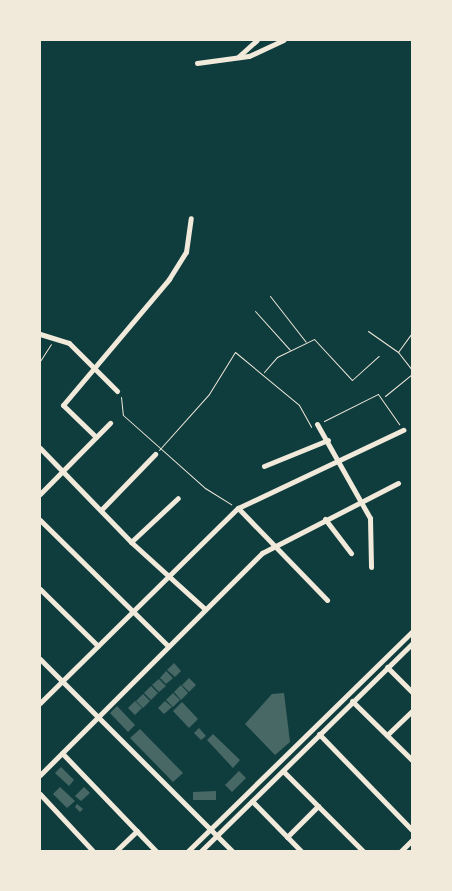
<!DOCTYPE html>
<style>
body{margin:0}
#map{position:relative;width:452px;height:891px;overflow:hidden;background:#0f3d3e;font-family:Merriweather,serif}
div>[style]{position:absolute}
[style*='--x']{left:calc(var(--x)*1px);top:calc(var(--y)*1px);width:calc(var(--w)*1px);rotate:calc(var(--a)*1deg)}
.building>*{inset:0;background:#486865}
.path>*{height:1px;margin:-0.5px;padding:0 0.5px;transform-origin:0.5px;border-radius:0.5px;background:#f1e9da}
.minor>*{height:5px;margin:-2.5px;padding:0 2.5px;transform-origin:2.5px;border-radius:2.5px;background:#f1e9da}
span{translate:-50% -50%;white-space:nowrap;text-align:center;line-height:1.15;-webkit-text-stroke:5px #f1e9da;paint-order:stroke}
.frame{position:absolute;inset:0;border:41px solid #f1e9da;pointer-events:none}
</style>
<div id="map">
<div class="building">
<i style="clip-path:polygon(174px 663px,181px 671px,175px 677px,167px 670px)"></i>
<i style="clip-path:polygon(166px 671px,173px 678px,166px 684px,160px 678px)"></i>
<i style="clip-path:polygon(189px 678px,196px 685px,189px 692px,182px 685px)"></i>
<i style="clip-path:polygon(159px 679px,166px 686px,159px 692px,152px 685px)"></i>
<i style="clip-path:polygon(181px 685px,188px 693px,181px 700px,174px 692px)"></i>
<i style="clip-path:polygon(151px 686px,158px 693px,151px 700px,144px 693px)"></i>
<i style="clip-path:polygon(173px 693px,180px 700px,173px 707px,166px 700px)"></i>
<i style="clip-path:polygon(284px 693px,290px 742px,275px 755px,245px 724px,272px 694px)"></i>
<i style="clip-path:polygon(143px 694px,150px 701px,143px 708px,136px 701px)"></i>
<i style="clip-path:polygon(135px 701px,142px 708px,135px 715px,128px 708px)"></i>
<i style="clip-path:polygon(165px 701px,172px 707px,164px 714px,158px 708px)"></i>
<i style="clip-path:polygon(182px 702px,198px 719px,189px 728px,173px 711px)"></i>
<i style="clip-path:polygon(117px 706px,135px 725px,128px 732px,110px 713px)"></i>
<i style="clip-path:polygon(199px 728px,206px 736px,201px 740px,194px 733px)"></i>
<i style="clip-path:polygon(140px 729px,183px 773px,173px 782px,130px 738px)"></i>
<i style="clip-path:polygon(213px 734px,240px 760px,233px 768px,207px 740px)"></i>
<i style="clip-path:polygon(61px 767px,74px 780px,69px 786px,55px 773px)"></i>
<i style="clip-path:polygon(239px 771px,246px 778px,232px 792px,225px 785px)"></i>
<i style="clip-path:polygon(60px 787px,75px 801px,67px 808px,53px 794px)"></i>
<i style="clip-path:polygon(84px 787px,90px 793px,81px 801px,75px 796px)"></i>
<i style="clip-path:polygon(216px 791px,216px 800px,193px 800px,193px 792px)"></i>
<i style="clip-path:polygon(77px 804px,83px 809px,80px 812px,75px 807px)"></i>
</div>
<div class="path">
<i style="--x:270;--y:296;--w:58;--a:52"></i>
<i style="--x:255;--y:311;--w:52;--a:48.1"></i>
<i style="--x:368;--y:331;--w:37;--a:35"></i>
<i style="--x:398;--y:352;--w:23;--a:52"></i>
<i style="--x:398;--y:352;--w:24;--a:-54"></i>
<i style="--x:40;--y:361;--w:20;--a:-57"></i>
<i style="--x:264;--y:372;--w:20;--a:-49"></i>
<i style="--x:277;--y:357;--w:41;--a:-25.9"></i>
<i style="--x:314;--y:339;--w:56;--a:47.2"></i>
<i style="--x:352;--y:380;--w:36;--a:-42"></i>
<i style="--x:385;--y:396;--w:35;--a:-39"></i>
<i style="--x:121;--y:397;--w:18;--a:84"></i>
<i style="--x:123;--y:415;--w:110;--a:41.7"></i>
<i style="--x:205;--y:488;--w:31;--a:32"></i>
<i style="--x:324;--y:421;--w:60;--a:-26.6"></i>
<i style="--x:378;--y:394;--w:37;--a:55"></i>
<i style="--x:159;--y:450;--w:75;--a:-48.2"></i>
<i style="--x:209;--y:394;--w:49;--a:-58.2"></i>
<i style="--x:235;--y:352;--w:83;--a:39.6"></i>
<i style="--x:299;--y:405;--w:25;--a:61"></i>
</div>
<div class="minor">
<i style="--x:238;--y:57;--w:25;--a:-42"></i>
<i style="--x:197;--y:63;--w:52;--a:-7.7"></i>
<i style="--x:249;--y:56;--w:38;--a:-25"></i>
<i style="--x:40;--y:334;--w:30;--a:17"></i>
<i style="--x:69;--y:343;--w:68;--a:45"></i>
<i style="--x:317;--y:424;--w:108;--a:60.6"></i>
<i style="--x:370;--y:518;--w:49;--a:88.8"></i>
<i style="--x:96;--y:437;--w:46;--a:-135.9"></i>
<i style="--x:63;--y:405;--w:165;--a:-49.9"></i>
<i style="--x:169;--y:279;--w:32;--a:-58"></i>
<i style="--x:186;--y:252;--w:34;--a:-82"></i>
<i style="--x:40;--y:448;--w:131;--a:45.9"></i>
<i style="--x:131;--y:542;--w:100;--a:42.2"></i>
<i style="--x:264;--y:466;--w:69;--a:-22.1"></i>
<i style="--x:40;--y:494;--w:100;--a:-45.4"></i>
<i style="--x:238;--y:508;--w:128;--a:45.9"></i>
<i style="--x:101;--y:510;--w:78;--a:-46"></i>
<i style="--x:325;--y:519;--w:43;--a:52.6"></i>
<i style="--x:40;--y:520;--w:180;--a:44.5"></i>
<i style="--x:131;--y:542;--w:64;--a:-43.1"></i>
<i style="--x:40;--y:589;--w:81;--a:44.5"></i>
<i style="--x:40;--y:659;--w:272;--a:45"></i>
<i style="--x:387;--y:667;--w:35;--a:45"></i>
<i style="--x:352;--y:701;--w:84;--a:44.5"></i>
<i style="--x:40;--y:703;--w:278;--a:-44.6"></i>
<i style="--x:238;--y:508;--w:183;--a:-25.3"></i>
<i style="--x:319;--y:734;--w:134;--a:45.9"></i>
<i style="--x:387;--y:735;--w:35;--a:-44"></i>
<i style="--x:62;--y:753;--w:136;--a:46.2"></i>
<i style="--x:283;--y:771;--w:113;--a:45"></i>
<i style="--x:40;--y:775;--w:314;--a:-45"></i>
<i style="--x:262;--y:553;--w:153;--a:-27.2"></i>
<i style="--x:40;--y:794;--w:78;--a:47.1"></i>
<i style="--x:252;--y:801;--w:70;--a:45.6"></i>
<i style="--x:287;--y:837;--w:44;--a:-45"></i>
<i style="--x:116;--y:851;--w:29;--a:-44"></i>
<i style="--x:188;--y:851;--w:313;--a:-44.4"></i>
<i style="--x:201;--y:851;--w:296;--a:-44.5"></i>
<i style="--x:401;--y:851;--w:16;--a:-45"></i>
</div>
<div class="frame"></div>
</div>
